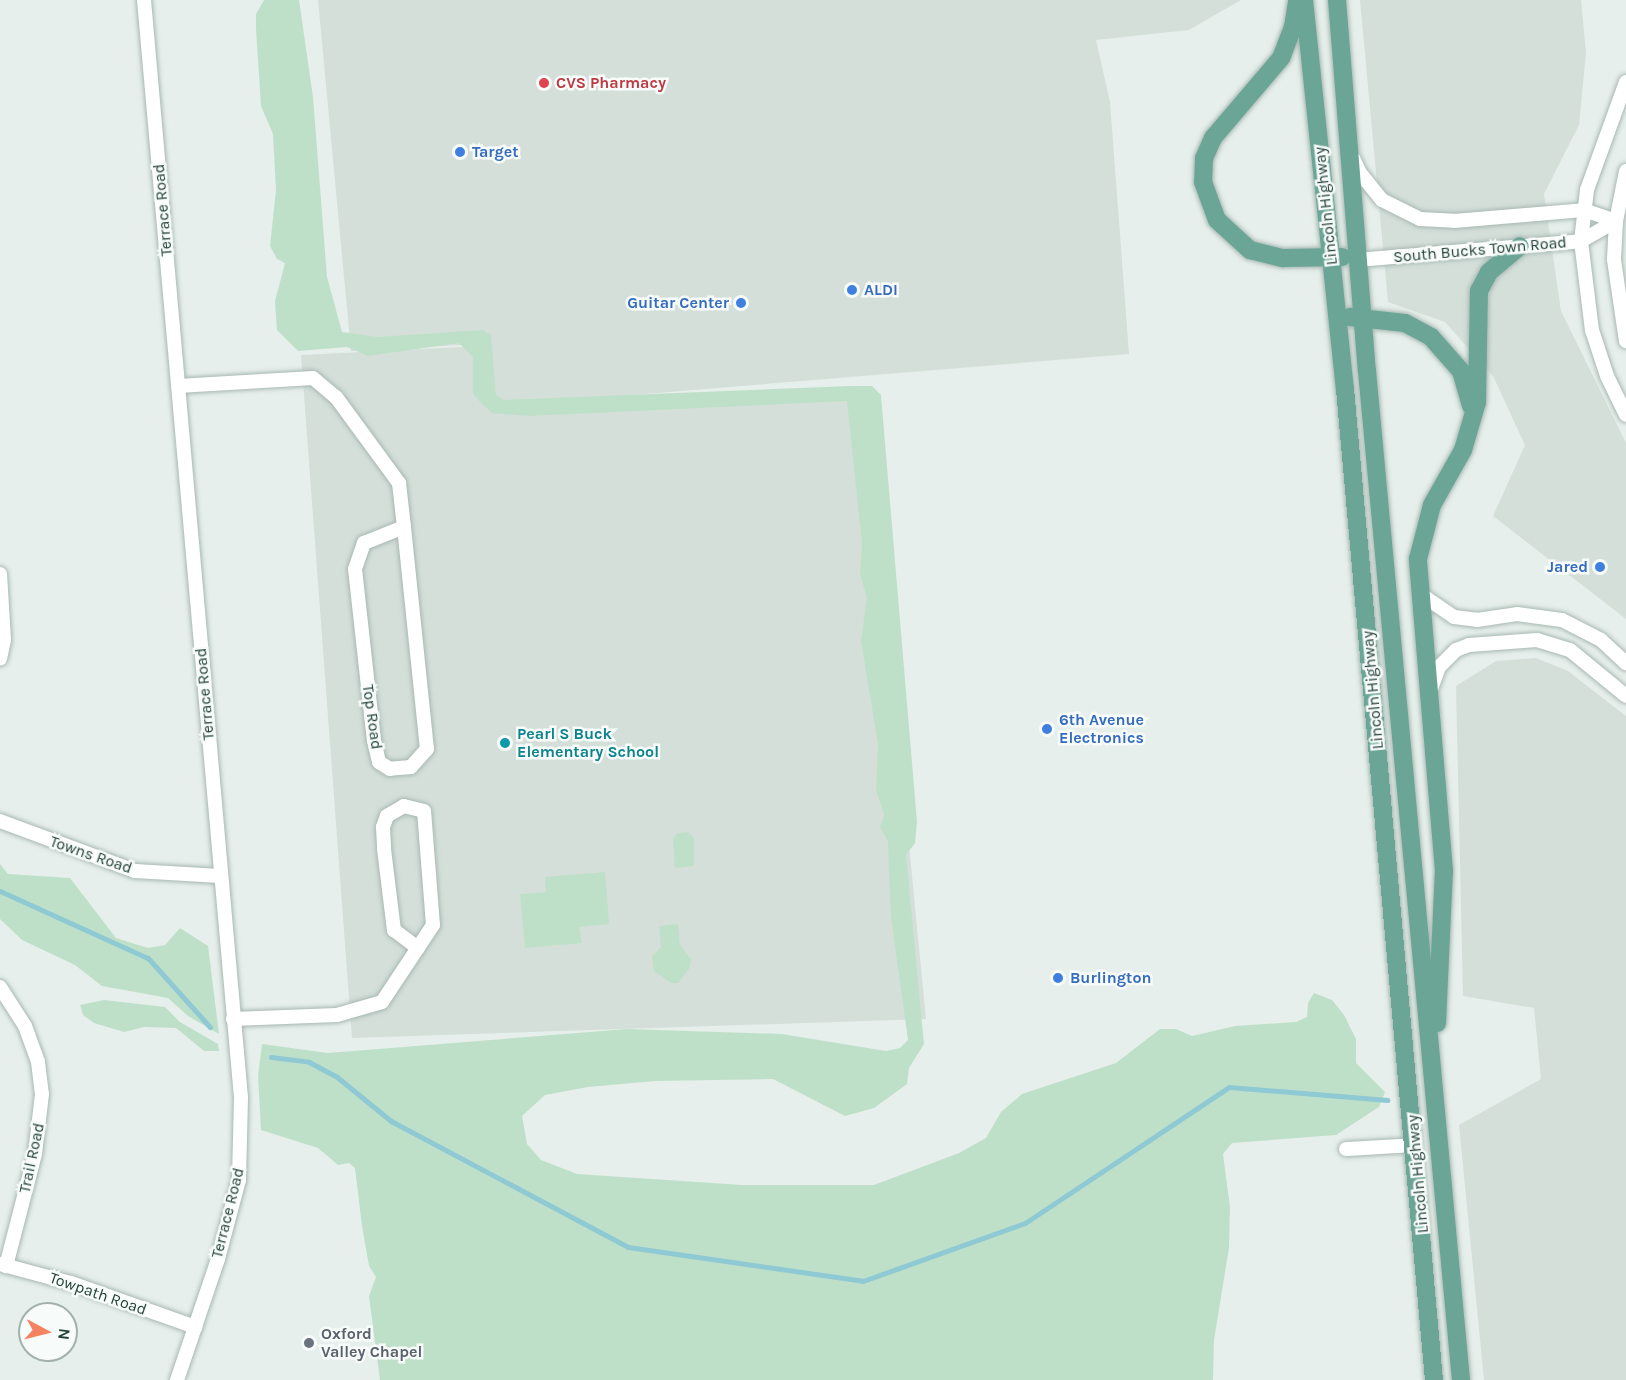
<!DOCTYPE html>
<style>
body{margin:0}
#map{position:relative;width:1626px;height:1380px;overflow:hidden;background:#e6efeb;font-family:Karla,sans-serif}
div>[style]{position:absolute}
[style*='--x']{left:calc(var(--x)*1px);top:calc(var(--y)*1px);width:calc(var(--w)*1px);rotate:calc(var(--a)*1deg)}
.built>*{inset:0;background:#d4dfda}
.green>*{inset:0;background:#bfe0c8}
.stream>*{height:5px;margin:-2.5px;padding:0 2.5px;transform-origin:2.5px;border-radius:2.5px;background:#8ec9d4}
.roads{filter:drop-shadow(0 0 2px #a8b8b2) drop-shadow(0 0 2px #a8b8b2)}
.street>*{height:14px;margin:-7px;padding:0 7px;transform-origin:7px;border-radius:7px;background:#fff}
.primary>*{height:18px;margin:-9px;padding:0 9px;transform-origin:9px;border-radius:9px;background:#6aa596}
.dots>*{width:16px;height:16px;translate:-50% -50%;box-sizing:border-box;border:3px solid #f7fbf9;border-radius:50%}
span{translate:-50% -50%;white-space:nowrap;text-align:center;line-height:1.15;-webkit-text-stroke:5px #f7fbf9;paint-order:stroke}
.health-label{font-size:16px;color:#be3a42;font-weight:700}
.left{translate:0 -50%;text-align:left}
.shop-label{font-size:16px;color:#366cbe;font-weight:700}
.right{translate:-100% -50%;text-align:right}
.street-label{font-size:16px;color:#24423a}
.culture-label{font-size:16px;color:#0d838f;font-weight:700}
.worship-label{font-size:16px;color:#5b616d;font-weight:700}
.north{position:absolute;left:18px;top:1302px;width:60px;height:60px;box-sizing:border-box;background:#f7fbf9;border:2px solid #a3b1ad;border-radius:50%;rotate:97deg;font-size:16px;font-weight:700;line-height:24px;text-align:center;color:#24423a}
.north::after{content:'';display:block;margin:auto;width:21px;height:27px;background:#f4845f;clip-path:polygon(50% 0,100% 100%,50% 72%,0 100%)}
</style>
<div id="map">
<div class="built">
<i style="clip-path:polygon(318px 0,1241px 0,1189px 30px,1096px 40px,1110px 102px,1129px 354px,488px 407px,481px 344px,351px 351px)"></i>
<i style="clip-path:polygon(1360px 0,1581px 0,1586px 53px,1579px 125px,1544px 194px,1561px 311px,1626px 443px,1626px 619px,1493px 516px,1525px 445px,1493px 376px,1445px 322px,1388px 302px)"></i>
<i style="clip-path:polygon(480px 346px,487px 409px,865px 395px,926px 1019px,352px 1038px,301px 355px)"></i>
<i style="clip-path:polygon(1536px 658px,1568px 671px,1626px 716px,1626px 1380px,1484px 1380px,1459px 1125px,1541px 1079px,1534px 1008px,1463px 996px,1456px 686px,1496px 661px)"></i>
</div>
<div class="green">
<i style="clip-path:polygon(264px 0,299px 0,313px 97px,327px 277px,342px 332px,377px 337px,483px 330px,491px 335px,496px 395px,504px 400px,850px 386px,872px 386px,881px 395px,917px 822px,915px 843px,906px 855px,924px 1044px,909px 1068px,907px 1084px,874px 1108px,845px 1116px,773px 1079px,655px 1081px,588px 1087px,545px 1095px,522px 1116px,527px 1144px,541px 1160px,577px 1174px,742px 1185px,874px 1185px,959px 1153px,986px 1138px,1001px 1112px,1022px 1094px,1116px 1063px,1160px 1029px,1176px 1029px,1192px 1036px,1235px 1026px,1296px 1022px,1307px 1017px,1308px 1003px,1314px 993px,1332px 1000px,1344px 1015px,1356px 1039px,1356px 1063px,1385px 1092px,1379px 1107px,1336px 1135px,1232px 1143px,1223px 1154px,1230px 1207px,1229px 1248px,1214px 1340px,1213px 1380px,380px 1380px,369px 1296px,376px 1277px,369px 1266px,362px 1226px,355px 1168px,349px 1163px,338px 1165px,318px 1148px,261px 1130px,258px 1076px,262px 1044px,328px 1053px,627px 1029px,782px 1034px,886px 1051px,900px 1048px,908px 1040px,891px 917px,888px 842px,880px 827px,884px 815px,876px 790px,878px 744px,861px 641px,867px 598px,860px 574px,862px 544px,847px 401px,529px 416px,492px 413px,482px 404px,473px 394px,473px 357px,459px 343px,368px 356px,347px 347px,298px 351px,277px 330px,275px 301px,285px 263px,277px 259px,270px 246px,276px 190px,273px 134px,261px 106px,256px 29px,256px 14px)"></i>
<i style="clip-path:polygon(688px 832px,694px 838px,694px 866px,675px 868px,673px 839px,677px 833px)"></i>
<i style="clip-path:polygon(0 864px,8px 874px,70px 878px,116px 938px,148px 948px,165px 945px,180px 928px,208px 946px,219px 1034px,188px 1016px,168px 998px,102px 986px,75px 965px,22px 940px,0 919px)"></i>
<i style="clip-path:polygon(605px 872px,609px 924px,579px 927px,582px 943px,525px 948px,520px 894px,546px 892px,545px 877px)"></i>
<i style="clip-path:polygon(678px 924px,680px 945px,691px 959px,689px 969px,678px 983px,671px 983px,654px 971px,652px 956px,661px 947px,659px 926px)"></i>
<i style="clip-path:polygon(104px 1000px,165px 1007px,180px 1022px,218px 1044px,219px 1051px,204px 1051px,176px 1028px,144px 1027px,124px 1032px,94px 1023px,83px 1015px,80px 1005px)"></i>
</div>
<div class="stream">
<i style="--x:0;--y:891;--w:162;--a:24.4"></i>
<i style="--x:148;--y:958;--w:93;--a:48.1"></i>
<i style="--x:271;--y:1057;--w:38;--a:7"></i>
<i style="--x:309;--y:1062;--w:32;--a:28"></i>
<i style="--x:337;--y:1077;--w:70;--a:39.2"></i>
<i style="--x:391;--y:1121;--w:268;--a:28"></i>
<i style="--x:628;--y:1247;--w:237;--a:8.2"></i>
<i style="--x:863;--y:1281;--w:172;--a:-19.7"></i>
<i style="--x:1025;--y:1223;--w:245;--a:-33.7"></i>
<i style="--x:1229;--y:1087;--w:159;--a:4.7"></i>
</div>
<div class="roads">
<div class="street">
<i style="--x:144;--y:0;--w:1101;--a:84.95"></i>
<i style="--x:241;--y:1097;--w:83;--a:91.4"></i>
<i style="--x:239;--y:1180;--w:82;--a:104.9"></i>
<i style="--x:218;--y:1259;--w:128;--a:108.7"></i>
<i style="--x:1626;--y:82;--w:115;--a:109.9"></i>
<i style="--x:1587;--y:190;--w:51;--a:96.7"></i>
<i style="--x:1581;--y:241;--w:90;--a:83"></i>
<i style="--x:1592;--y:330;--w:48;--a:71.9"></i>
<i style="--x:1607;--y:376;--w:43;--a:64"></i>
<i style="--x:1353;--y:158;--w:17;--a:65"></i>
<i style="--x:1360;--y:173;--w:35;--a:51"></i>
<i style="--x:1382;--y:200;--w:42;--a:26.6"></i>
<i style="--x:1420;--y:219;--w:34;--a:3"></i>
<i style="--x:1454;--y:221;--w:130;--a:-4.8"></i>
<i style="--x:1584;--y:210;--w:34;--a:19"></i>
<i style="--x:1626;--y:171;--w:51;--a:101.3"></i>
<i style="--x:1616;--y:221;--w:39;--a:93"></i>
<i style="--x:1614;--y:260;--w:82;--a:81.6"></i>
<i style="--x:1357;--y:260;--w:225;--a:-4.8"></i>
<i style="--x:1581;--y:241;--w:40;--a:-29.7"></i>
<i style="--x:178;--y:386;--w:135;--a:-3.4"></i>
<i style="--x:313;--y:378;--w:30;--a:40"></i>
<i style="--x:336;--y:397;--w:107;--a:53.8"></i>
<i style="--x:399;--y:483;--w:44;--a:83.5"></i>
<i style="--x:404;--y:527;--w:223;--a:84.1"></i>
<i style="--x:427;--y:749;--w:24;--a:132"></i>
<i style="--x:411;--y:767;--w:21;--a:175"></i>
<i style="--x:390;--y:769;--w:13;--a:-148"></i>
<i style="--x:379;--y:762;--w:22;--a:-103"></i>
<i style="--x:374;--y:741;--w:173;--a:-96.3"></i>
<i style="--x:355;--y:569;--w:28;--a:-71"></i>
<i style="--x:364;--y:543;--w:43;--a:-21.8"></i>
<i style="--x:0;--y:574;--w:66;--a:86.5"></i>
<i style="--x:4;--y:640;--w:19;--a:102"></i>
<i style="--x:1419;--y:593;--w:42;--a:34.4"></i>
<i style="--x:1454;--y:617;--w:23;--a:7"></i>
<i style="--x:1477;--y:620;--w:40;--a:-8.5"></i>
<i style="--x:1517;--y:614;--w:45;--a:7.6"></i>
<i style="--x:1562;--y:620;--w:44;--a:27.1"></i>
<i style="--x:1601;--y:640;--w:34;--a:43"></i>
<i style="--x:1431;--y:689;--w:23;--a:-70"></i>
<i style="--x:1439;--y:667;--w:24;--a:-45"></i>
<i style="--x:1456;--y:650;--w:14;--a:-21"></i>
<i style="--x:1469;--y:645;--w:68;--a:-4.2"></i>
<i style="--x:1537;--y:640;--w:34;--a:17"></i>
<i style="--x:1570;--y:650;--w:72;--a:39.4"></i>
<i style="--x:0;--y:821;--w:144;--a:20.3"></i>
<i style="--x:135;--y:871;--w:85;--a:3.4"></i>
<i style="--x:0;--y:987;--w:46;--a:57.3"></i>
<i style="--x:25;--y:1026;--w:38;--a:70"></i>
<i style="--x:38;--y:1062;--w:32;--a:83"></i>
<i style="--x:42;--y:1094;--w:60;--a:96.7"></i>
<i style="--x:35;--y:1154;--w:116;--a:104.5"></i>
<i style="--x:233;--y:1019;--w:104;--a:-2.2"></i>
<i style="--x:337;--y:1015;--w:47;--a:-16.1"></i>
<i style="--x:382;--y:1002;--w:92;--a:-56.5"></i>
<i style="--x:433;--y:925;--w:114;--a:-94.5"></i>
<i style="--x:424;--y:811;--w:21;--a:-166"></i>
<i style="--x:404;--y:806;--w:20;--a:150"></i>
<i style="--x:387;--y:816;--w:12;--a:110"></i>
<i style="--x:383;--y:827;--w:22;--a:87"></i>
<i style="--x:384;--y:849;--w:82;--a:83"></i>
<i style="--x:394;--y:930;--w:30;--a:37"></i>
<i style="--x:1346;--y:1149;--w:69;--a:-3.3"></i>
<i style="--x:0;--y:1264;--w:73;--a:15"></i>
<i style="--x:71;--y:1283;--w:132;--a:19.5"></i>
</div>
<div class="primary">
<i style="--x:1304;--y:0;--w:391;--a:84"></i>
<i style="--x:1345;--y:389;--w:995;--a:84.87"></i>
<i style="--x:1337;--y:0;--w:372;--a:85.4"></i>
<i style="--x:1367;--y:371;--w:1013;--a:84.68"></i>
<i style="--x:1297;--y:2;--w:25;--a:99"></i>
<i style="--x:1293;--y:27;--w:33;--a:111"></i>
<i style="--x:1281;--y:58;--w:105;--a:130.4"></i>
<i style="--x:1213;--y:138;--w:22;--a:114"></i>
<i style="--x:1204;--y:158;--w:24;--a:92"></i>
<i style="--x:1203;--y:182;--w:40;--a:69.8"></i>
<i style="--x:1217;--y:220;--w:45;--a:42.3"></i>
<i style="--x:1250;--y:250;--w:34;--a:14"></i>
<i style="--x:1283;--y:258;--w:59;--a:-1"></i>
<i style="--x:1350;--y:317;--w:55;--a:6.2"></i>
<i style="--x:1405;--y:323;--w:30;--a:28"></i>
<i style="--x:1431;--y:337;--w:45;--a:48.6"></i>
<i style="--x:1461;--y:371;--w:36;--a:74"></i>
<i style="--x:1437;--y:1023;--w:152;--a:-87.4"></i>
<i style="--x:1444;--y:871;--w:313;--a:-94.8"></i>
<i style="--x:1418;--y:559;--w:56;--a:-75.5"></i>
<i style="--x:1432;--y:505;--w:63;--a:-60.6"></i>
<i style="--x:1463;--y:450;--w:50;--a:-73.7"></i>
<i style="--x:1477;--y:402;--w:111;--a:-89"></i>
<i style="--x:1479;--y:291;--w:21;--a:-62"></i>
<i style="--x:1489;--y:272;--w:40;--a:-40"></i>
</div>
</div>
<div class="dots">
<i style="left:544px;top:83px;background:#e0444e"></i>
<i style="left:460px;top:152px;background:#3f7fe0"></i>
<i style="left:852px;top:290px;background:#3f7fe0"></i>
<i style="left:741px;top:303px;background:#3f7fe0"></i>
<i style="left:1600px;top:567px;background:#3f7fe0"></i>
<i style="left:1047px;top:729px;background:#3f7fe0"></i>
<i style="left:505px;top:743px;background:#0f9aa8"></i>
<i style="left:1058px;top:978px;background:#3f7fe0"></i>
<i style="left:309px;top:1343px;background:#6b7280"></i>
</div>
<div class="health-label">
<span class="left" style="left:556px;top:83px">CVS Pharmacy</span>
</div>
<div class="shop-label">
<span class="left" style="left:472px;top:152px">Target</span>
<span class="left" style="left:864px;top:290px">ALDI</span>
<span class="right" style="left:729px;top:303px">Guitar Center</span>
<span class="right" style="left:1588px;top:567px">Jared</span>
<span class="left" style="left:1059px;top:729px">6th Avenue<br>Electronics</span>
<span class="left" style="left:1070px;top:978px">Burlington</span>
</div>
<div class="street-label">
<span style="left:1326px;top:206px;rotate:-96deg">Lincoln Highway</span>
<span style="left:163px;top:210px;rotate:-95deg">Terrace Road</span>
<span style="left:1480px;top:250px;rotate:-5deg">South Bucks Town Road</span>
<span style="left:1373px;top:690px;rotate:-95deg">Lincoln Highway</span>
<span style="left:205px;top:694px;rotate:-95deg">Terrace Road</span>
<span style="left:372px;top:717px;rotate:82deg">Top Road</span>
<span style="left:91px;top:855px;rotate:19deg">Towns Road</span>
<span style="left:32px;top:1158px;rotate:-78deg">Trail Road</span>
<span style="left:1418px;top:1174px;rotate:-95deg">Lincoln Highway</span>
<span style="left:228px;top:1213px;rotate:-76deg">Terrace Road</span>
<span style="left:98px;top:1294px;rotate:19deg">Towpath Road</span>
</div>
<div class="culture-label">
<span class="left" style="left:517px;top:743px">Pearl S Buck<br>Elementary School</span>
</div>
<div class="worship-label">
<span class="left" style="left:321px;top:1343px">Oxford<br>Valley Chapel</span>
</div>
<div class="north">N</div>
</div>
